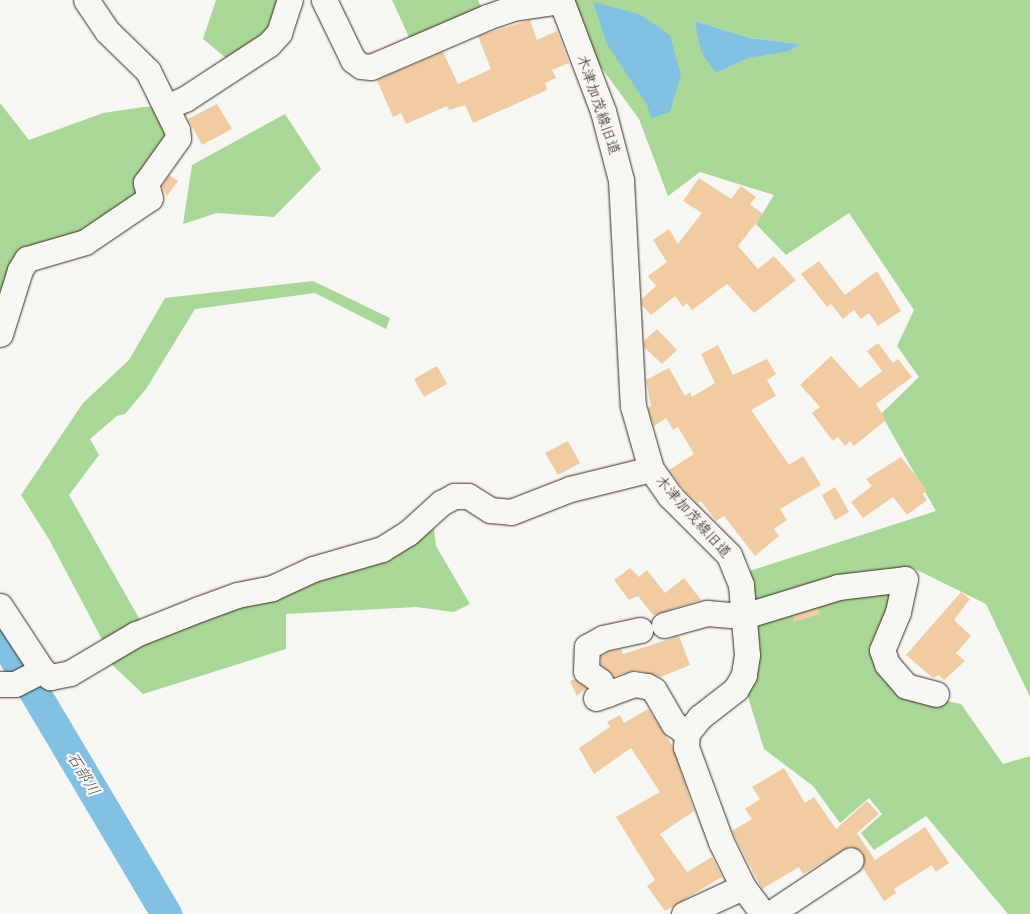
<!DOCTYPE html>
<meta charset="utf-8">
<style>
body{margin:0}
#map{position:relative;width:1030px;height:914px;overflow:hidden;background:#f6f6f2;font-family:"Architects Daughter","Klee One",sans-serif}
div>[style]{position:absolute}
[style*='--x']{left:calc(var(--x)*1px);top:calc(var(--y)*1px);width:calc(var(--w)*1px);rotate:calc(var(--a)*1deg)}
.green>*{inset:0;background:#a9d797}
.water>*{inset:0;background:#83c1e3}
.river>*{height:31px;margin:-15.5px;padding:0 15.5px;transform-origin:15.5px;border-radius:15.5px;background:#83c1e3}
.building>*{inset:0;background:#f1cba1}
.roads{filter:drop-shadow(0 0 1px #3b2a1e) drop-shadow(0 0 1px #3b2a1e)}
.minor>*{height:25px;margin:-12.5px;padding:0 12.5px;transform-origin:12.5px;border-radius:12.5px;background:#f6f6f2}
span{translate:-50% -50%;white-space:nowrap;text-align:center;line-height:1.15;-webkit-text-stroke:4.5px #f6f6f2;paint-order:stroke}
.street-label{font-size:15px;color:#3b2a1e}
.water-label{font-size:16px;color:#515759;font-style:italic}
</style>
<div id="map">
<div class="green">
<i style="clip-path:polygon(216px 0,285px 0,279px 17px,232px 63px,203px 39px)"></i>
<i style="clip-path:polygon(392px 0,478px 0,483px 13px,413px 46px)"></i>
<i style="clip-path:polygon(evenodd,570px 0,1030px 0,1030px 697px,986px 604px,911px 567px,900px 574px,878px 647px,904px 692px,961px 704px,1003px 764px,1030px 756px,1030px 914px,1008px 914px,926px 816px,874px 850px,861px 833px,882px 814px,869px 798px,840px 823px,813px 786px,764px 749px,745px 687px,743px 573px,936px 511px,881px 414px,919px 377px,897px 346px,914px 310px,849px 213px,786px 255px,756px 224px,774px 195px,700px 172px,668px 196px,639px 119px,598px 63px,585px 39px,570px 0,695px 21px,750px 38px,800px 44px,749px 58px,716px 73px,695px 21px)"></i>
<i style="clip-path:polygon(0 103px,29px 140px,103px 113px,143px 107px,162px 106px,171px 120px,145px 197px,70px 239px,0 299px)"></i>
<i style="clip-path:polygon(285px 114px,321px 169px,274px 217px,217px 213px,183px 224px,192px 165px)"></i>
<i style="clip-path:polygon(313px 281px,390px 318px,386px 329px,315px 293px,195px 309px,146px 389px,125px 414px,117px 416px,90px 439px,99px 455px,69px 495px,144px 627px,106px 647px,50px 541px,21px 495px,83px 403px,129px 360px,165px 298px)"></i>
<i style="clip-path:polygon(432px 514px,436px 546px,470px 604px,454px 612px,416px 607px,286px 614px,286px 649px,143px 694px,103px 656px)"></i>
</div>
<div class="water">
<i style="clip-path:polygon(593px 2px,639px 14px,670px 35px,681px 75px,670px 112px,651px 118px,647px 105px,607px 44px)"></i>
<i style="clip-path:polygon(695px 21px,750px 38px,800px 44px,789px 51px,749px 58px,716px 73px,701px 52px)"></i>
</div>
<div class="river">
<i style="--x:0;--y:634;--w:326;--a:59.3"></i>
</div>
<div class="building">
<i style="clip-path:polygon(530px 20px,537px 40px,557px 31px,569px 63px,552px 70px,556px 78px,545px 83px,547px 90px,473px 123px,465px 105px,449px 110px,447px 106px,406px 124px,401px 113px,393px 117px,377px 80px,443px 52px,458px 84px,491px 69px,478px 36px)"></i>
<i style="clip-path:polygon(217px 104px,232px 129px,202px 145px,188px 119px)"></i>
<i style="clip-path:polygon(169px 175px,178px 181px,167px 196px,162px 186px)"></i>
<i style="clip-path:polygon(699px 178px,731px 199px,741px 186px,756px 197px,750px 204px,763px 214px,738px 246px,758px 269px,774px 256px,796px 280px,754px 313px,727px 284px,692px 310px,687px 303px,683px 307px,675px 296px,651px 315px,642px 305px,642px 299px,656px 286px,648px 276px,667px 262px,653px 240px,669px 229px,678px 244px,702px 213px,683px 201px)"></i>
<i style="clip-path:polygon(819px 261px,845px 295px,877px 271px,901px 311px,878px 326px,869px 313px,861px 319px,854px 310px,843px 319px,831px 304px,827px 307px,801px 274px)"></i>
<i style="clip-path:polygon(657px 329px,677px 350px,662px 364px,644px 347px,644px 341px)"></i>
<i style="clip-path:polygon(878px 343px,893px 363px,898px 359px,912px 377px,876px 404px,886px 420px,854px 446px,850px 441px,845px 446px,838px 437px,833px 441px,828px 435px,812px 413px,820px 407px,800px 385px,831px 356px,860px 388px,882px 371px,867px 351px)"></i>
<i style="clip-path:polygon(718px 345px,733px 375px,767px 359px,776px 374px,767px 380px,776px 396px,751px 410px,789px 465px,803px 456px,821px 485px,780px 509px,787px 520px,774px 529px,779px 536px,755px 556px,724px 516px,716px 521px,701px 501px,698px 503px,681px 487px,669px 470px,694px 454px,678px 427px,673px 430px,666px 418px,654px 426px,648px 408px,651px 406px,646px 380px,669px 368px,685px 396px,690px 392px,692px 397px,715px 383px,701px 354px)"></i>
<i style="clip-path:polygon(437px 366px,447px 384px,424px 397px,414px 379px)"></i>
<i style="clip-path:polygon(568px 441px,580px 463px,558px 475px,545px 453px)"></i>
<i style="clip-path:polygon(901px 457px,927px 490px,923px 494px,927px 500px,907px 515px,893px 497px,863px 518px,851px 502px,872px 486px,866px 479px)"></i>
<i style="clip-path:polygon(835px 487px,849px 512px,835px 520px,822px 495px)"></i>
<i style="clip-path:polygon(630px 568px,639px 577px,647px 570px,665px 593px,684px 578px,701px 600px,653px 615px,638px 596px,629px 600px,614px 580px)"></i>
<i style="clip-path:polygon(961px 592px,970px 599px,954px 620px,971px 636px,956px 653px,965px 661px,944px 680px,939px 675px,933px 678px,906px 655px)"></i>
<i style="clip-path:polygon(818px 608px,820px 614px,794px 622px,793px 616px)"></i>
<i style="clip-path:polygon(679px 636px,690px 665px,661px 677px,636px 670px,614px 676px,601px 664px,601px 656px,608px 652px,621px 649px,623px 654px)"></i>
<i style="clip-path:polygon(575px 679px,586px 688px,577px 696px,570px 681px)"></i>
<i style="clip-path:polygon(648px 709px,672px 745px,694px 811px,660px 834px,687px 872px,712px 857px,722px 877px,665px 911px,647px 886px,655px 880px,616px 817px,660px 792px,631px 748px,594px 774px,579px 748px,610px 727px,607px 722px,620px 715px,624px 723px)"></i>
<i style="clip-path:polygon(784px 768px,805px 803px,814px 797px,836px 829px,867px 801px,879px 814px,857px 833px,875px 860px,925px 827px,949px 863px,936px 872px,932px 865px,894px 889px,896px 893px,884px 901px,863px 868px,863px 852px,850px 846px,803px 874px,799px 867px,762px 889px,732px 831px,752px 819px,745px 809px,760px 799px,752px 787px)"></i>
</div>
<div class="roads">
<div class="minor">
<i style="--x:324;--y:0;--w:67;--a:64.2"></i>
<i style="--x:353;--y:60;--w:10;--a:37"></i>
<i style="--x:361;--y:66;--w:10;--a:6"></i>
<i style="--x:371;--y:67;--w:126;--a:-23.3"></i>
<i style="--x:487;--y:17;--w:28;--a:-19"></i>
<i style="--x:513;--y:8;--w:49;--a:-8.3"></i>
<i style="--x:561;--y:0;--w:119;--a:69.3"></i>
<i style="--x:603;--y:111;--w:71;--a:75.4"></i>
<i style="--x:621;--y:180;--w:226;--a:87"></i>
<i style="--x:633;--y:406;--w:66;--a:74.1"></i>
<i style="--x:651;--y:469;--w:33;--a:55"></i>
<i style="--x:670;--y:496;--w:83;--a:45"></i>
<i style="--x:729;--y:555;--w:32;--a:68"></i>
<i style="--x:741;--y:585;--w:70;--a:85.1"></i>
<i style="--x:747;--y:655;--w:20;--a:99"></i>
<i style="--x:744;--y:675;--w:16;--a:120"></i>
<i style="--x:736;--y:689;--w:46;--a:142.1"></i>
<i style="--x:700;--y:717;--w:21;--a:129"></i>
<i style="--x:687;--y:733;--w:14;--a:94"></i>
<i style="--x:686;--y:747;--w:101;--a:69.8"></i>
<i style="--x:721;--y:842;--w:50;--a:63.9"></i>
<i style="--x:743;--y:887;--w:34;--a:53"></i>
<i style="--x:166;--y:107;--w:21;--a:-23"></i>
<i style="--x:185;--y:99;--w:100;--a:-33.2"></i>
<i style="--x:269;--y:44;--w:15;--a:-48"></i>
<i style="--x:279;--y:33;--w:35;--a:-72"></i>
<i style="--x:0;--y:334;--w:67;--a:-72.6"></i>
<i style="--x:20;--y:270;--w:13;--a:-58"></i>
<i style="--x:27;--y:259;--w:60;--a:-16.3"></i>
<i style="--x:85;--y:242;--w:78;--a:-34.1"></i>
<i style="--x:150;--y:198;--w:16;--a:-105"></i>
<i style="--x:146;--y:183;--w:55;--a:-54.6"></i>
<i style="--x:178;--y:138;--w:8;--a:-97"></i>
<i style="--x:177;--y:130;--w:66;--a:-116.2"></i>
<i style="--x:148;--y:71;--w:57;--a:-135.7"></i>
<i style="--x:107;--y:31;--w:37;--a:-124"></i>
<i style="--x:0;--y:606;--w:77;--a:56.7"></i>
<i style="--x:42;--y:670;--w:11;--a:41"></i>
<i style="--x:50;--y:677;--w:20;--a:-11"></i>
<i style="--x:70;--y:673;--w:77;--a:-30.6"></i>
<i style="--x:136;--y:634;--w:68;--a:-21.6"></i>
<i style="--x:199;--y:609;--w:40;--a:-20.2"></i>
<i style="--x:237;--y:595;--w:36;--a:-11"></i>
<i style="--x:272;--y:588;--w:45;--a:-24.9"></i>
<i style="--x:313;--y:569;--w:72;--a:-16.2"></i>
<i style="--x:382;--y:549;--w:31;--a:-32"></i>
<i style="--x:408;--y:533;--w:45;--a:-42.3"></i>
<i style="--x:441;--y:503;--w:15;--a:-28"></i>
<i style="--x:454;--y:496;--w:14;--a:0"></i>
<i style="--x:468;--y:496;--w:26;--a:32"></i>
<i style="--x:490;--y:510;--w:21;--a:5"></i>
<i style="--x:511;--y:512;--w:63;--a:-21.3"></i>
<i style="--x:570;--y:489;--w:83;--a:-13.9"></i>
<i style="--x:664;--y:625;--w:45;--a:-15.6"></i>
<i style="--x:707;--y:613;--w:37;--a:5"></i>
<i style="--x:744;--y:616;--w:98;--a:-17.1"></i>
<i style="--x:838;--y:587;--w:67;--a:-6.8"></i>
<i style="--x:905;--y:579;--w:34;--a:102"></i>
<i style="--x:898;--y:612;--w:41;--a:112.8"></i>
<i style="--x:882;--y:650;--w:15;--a:70"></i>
<i style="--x:887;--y:664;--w:29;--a:49"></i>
<i style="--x:906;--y:686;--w:31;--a:15"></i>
<i style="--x:0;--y:684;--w:15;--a:0"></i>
<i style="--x:15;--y:684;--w:30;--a:-27"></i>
<i style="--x:608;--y:694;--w:15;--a:-122"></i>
<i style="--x:600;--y:681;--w:17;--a:-144"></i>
<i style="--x:586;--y:671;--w:24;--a:-88"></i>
<i style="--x:587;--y:647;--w:18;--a:-29"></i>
<i style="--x:603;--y:638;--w:38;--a:-12"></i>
<i style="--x:596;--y:698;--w:40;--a:-20.2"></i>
<i style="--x:634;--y:684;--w:13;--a:9"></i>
<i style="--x:647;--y:686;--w:8;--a:30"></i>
<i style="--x:654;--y:690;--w:39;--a:60"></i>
<i style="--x:674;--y:724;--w:16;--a:35"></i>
<i style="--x:684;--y:914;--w:65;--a:-24.6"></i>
<i style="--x:770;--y:914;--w:97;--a:-33.7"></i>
</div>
</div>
<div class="street-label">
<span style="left:598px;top:105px;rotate:71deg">木津加茂線旧道</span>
<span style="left:693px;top:517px;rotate:48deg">木津加茂線旧道</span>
</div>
<div class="water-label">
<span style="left:83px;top:774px;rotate:59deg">石部川</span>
</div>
</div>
